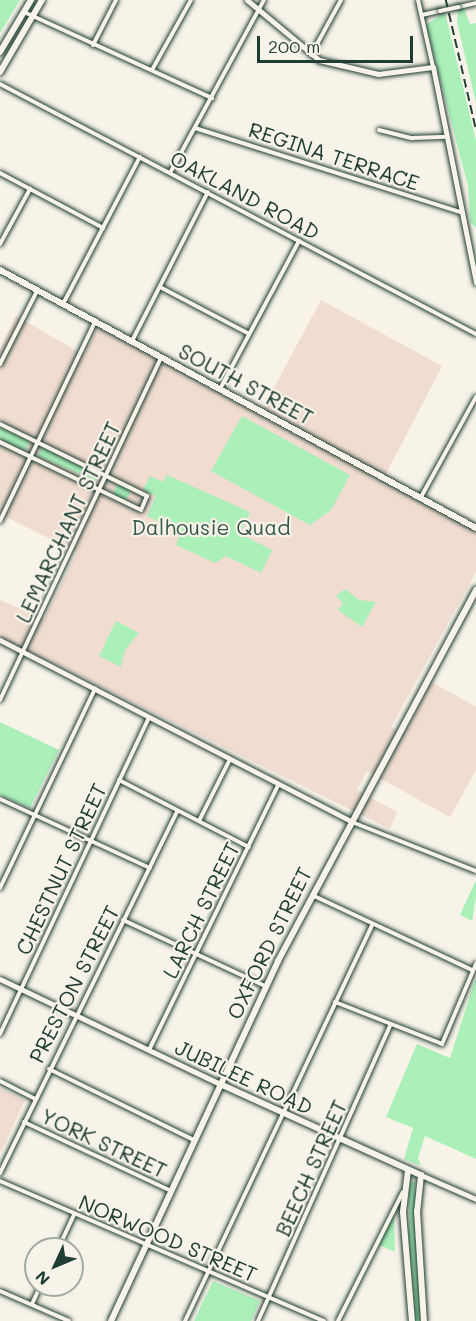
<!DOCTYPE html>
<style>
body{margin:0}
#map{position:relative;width:476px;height:1321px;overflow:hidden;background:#f7f3e8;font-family:Mali,sans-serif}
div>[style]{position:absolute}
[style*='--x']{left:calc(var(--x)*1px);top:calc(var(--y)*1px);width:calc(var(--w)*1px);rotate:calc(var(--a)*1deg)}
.built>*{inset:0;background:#f0dcd0}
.green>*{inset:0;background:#abefb9}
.round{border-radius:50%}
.roads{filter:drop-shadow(0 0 2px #1f3d34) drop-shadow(0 0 2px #1f3d34)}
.minor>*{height:4px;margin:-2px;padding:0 2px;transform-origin:2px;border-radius:2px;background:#f7f3e8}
.tertiary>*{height:5px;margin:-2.5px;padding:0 2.5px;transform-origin:2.5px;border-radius:2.5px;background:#f7f3e8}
.secondary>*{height:6px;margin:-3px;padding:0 3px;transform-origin:3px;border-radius:3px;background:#f7f3e8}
.rail>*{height:1.5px;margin-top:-0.75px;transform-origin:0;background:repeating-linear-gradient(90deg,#1f3d34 0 9px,transparent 0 13.5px)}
.bridges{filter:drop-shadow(0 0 2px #1f3d34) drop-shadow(0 0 2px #1f3d34)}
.minor-bridge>*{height:4px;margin:-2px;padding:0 2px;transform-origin:2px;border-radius:2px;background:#f7f3e8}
span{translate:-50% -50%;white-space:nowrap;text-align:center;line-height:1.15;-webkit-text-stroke:4.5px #f7f3e8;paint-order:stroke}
.street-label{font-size:21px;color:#1f3d34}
.park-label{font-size:21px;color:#345848}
.north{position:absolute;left:24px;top:1237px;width:60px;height:60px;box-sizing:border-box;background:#f7f3e8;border:2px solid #a1aaa0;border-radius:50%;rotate:226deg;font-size:16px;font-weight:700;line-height:24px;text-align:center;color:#1f3d34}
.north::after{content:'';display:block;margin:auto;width:21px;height:27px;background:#1f3d34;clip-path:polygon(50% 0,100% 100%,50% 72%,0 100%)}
.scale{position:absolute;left:257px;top:36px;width:156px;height:27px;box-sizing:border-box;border:3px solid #1f3d34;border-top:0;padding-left:8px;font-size:18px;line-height:21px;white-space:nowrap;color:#1f3d34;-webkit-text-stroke:4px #f7f3e8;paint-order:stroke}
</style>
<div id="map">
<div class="built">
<i style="clip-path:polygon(321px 300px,442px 366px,384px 478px,476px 528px,476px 572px,391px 727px,404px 734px,432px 682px,476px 707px,476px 770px,450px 817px,367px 771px,357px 790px,397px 812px,390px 829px,0 637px,0 600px,44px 619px,77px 552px,0 514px,0 349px,16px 316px,84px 355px,98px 327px,262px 410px)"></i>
<i style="clip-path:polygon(0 1088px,25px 1100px,1px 1152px,0 1151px)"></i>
</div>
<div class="green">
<i style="clip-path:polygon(0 0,20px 0,0 33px)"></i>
<i style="clip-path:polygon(464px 8px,470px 24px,476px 23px,476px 103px,457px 22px,458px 9px)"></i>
<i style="clip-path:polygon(445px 12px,476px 141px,476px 228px,470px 222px,468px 186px,426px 25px)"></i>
<i style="clip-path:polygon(242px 416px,350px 475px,331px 510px,310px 525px,211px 471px)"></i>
<i style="clip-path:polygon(0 427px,30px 441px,25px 451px,0 439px)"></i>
<i style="clip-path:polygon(42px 447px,98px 474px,96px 481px,38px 456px)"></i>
<i style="clip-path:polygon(167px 475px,250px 512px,240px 534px,272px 550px,261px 573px,226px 556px,215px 563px,176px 545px,181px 532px,147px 516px,156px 496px,143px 490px,150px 476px,163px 482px)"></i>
<i class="round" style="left:114px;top:484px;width:16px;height:16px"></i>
<i style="clip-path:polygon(345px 589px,359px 600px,376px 602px,362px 627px,338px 610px,343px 603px,336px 596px)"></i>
<i style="clip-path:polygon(116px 621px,139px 633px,125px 650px,121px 667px,99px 656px)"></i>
<i style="clip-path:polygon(0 722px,59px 750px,30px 808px,0 795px)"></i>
<i style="clip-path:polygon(476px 880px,476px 897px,472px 921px,460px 915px)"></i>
<i style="clip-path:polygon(476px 977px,476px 1159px,425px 1136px,418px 1158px,421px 1166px,404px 1159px,413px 1128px,386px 1117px,417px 1044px,450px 1058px)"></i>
<i style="clip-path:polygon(409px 1181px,415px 1182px,421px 1321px,415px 1321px,409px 1246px)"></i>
<i style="clip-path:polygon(394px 1211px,395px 1252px,379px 1245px)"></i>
<i style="clip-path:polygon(213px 1281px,260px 1301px,251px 1321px,194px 1321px)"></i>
</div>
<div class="roads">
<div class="minor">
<i style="--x:418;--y:0;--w:69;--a:77.4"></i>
<i style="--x:459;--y:7;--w:17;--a:-13"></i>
<i style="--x:24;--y:12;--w:207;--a:24.6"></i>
<i style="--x:422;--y:15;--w:18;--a:-13"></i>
<i style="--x:93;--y:45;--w:51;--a:-62.9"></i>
<i style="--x:311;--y:55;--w:63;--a:-61.4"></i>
<i style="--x:152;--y:70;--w:80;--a:-60.9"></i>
<i style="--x:0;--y:84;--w:538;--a:27.71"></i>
<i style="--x:195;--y:128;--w:281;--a:17.6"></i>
<i style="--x:379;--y:130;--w:34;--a:14"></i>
<i style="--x:412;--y:138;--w:35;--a:-2"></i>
<i style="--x:0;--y:173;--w:117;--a:28.1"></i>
<i style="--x:170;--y:173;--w:197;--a:-61.5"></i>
<i style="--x:0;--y:244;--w:63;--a:-61.4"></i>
<i style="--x:160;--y:287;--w:101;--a:27.8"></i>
<i style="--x:63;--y:304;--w:166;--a:-62.4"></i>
<i style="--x:132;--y:341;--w:167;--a:-63"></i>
<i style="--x:0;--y:364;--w:82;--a:-63.1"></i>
<i style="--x:220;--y:389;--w:168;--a:-61.9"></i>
<i style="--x:0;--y:424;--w:164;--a:26.1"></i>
<i style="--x:147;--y:496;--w:15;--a:113"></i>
<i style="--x:141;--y:510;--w:157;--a:-154.3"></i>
<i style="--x:421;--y:497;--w:114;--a:-61.2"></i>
<i style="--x:0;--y:521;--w:221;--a:-64.5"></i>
<i style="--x:0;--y:700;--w:378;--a:-64.8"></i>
<i style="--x:119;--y:780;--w:146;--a:27.3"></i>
<i style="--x:0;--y:799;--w:165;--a:24.7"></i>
<i style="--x:199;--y:821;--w:69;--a:-63.4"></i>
<i style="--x:352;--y:822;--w:133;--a:21.6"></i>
<i style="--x:0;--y:888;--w:221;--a:-64.5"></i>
<i style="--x:312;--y:895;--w:177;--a:25.1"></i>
<i style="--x:123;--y:920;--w:157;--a:24.9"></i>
<i style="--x:335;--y:1002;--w:115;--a:21.4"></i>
<i style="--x:442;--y:1044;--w:87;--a:-67"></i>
<i style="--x:0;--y:1034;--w:350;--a:-64.8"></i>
<i style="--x:149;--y:1050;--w:296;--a:-64"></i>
<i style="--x:49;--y:1069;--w:161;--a:26.1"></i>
<i style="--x:0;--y:1081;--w:38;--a:27"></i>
<i style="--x:24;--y:1122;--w:162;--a:25.1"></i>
<i style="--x:0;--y:1173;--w:403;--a:-63.9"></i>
<i style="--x:0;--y:1181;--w:353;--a:23.4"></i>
<i style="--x:58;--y:1249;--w:38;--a:-65"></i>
<i style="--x:0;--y:1291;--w:75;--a:23.5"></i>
<i style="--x:32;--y:1304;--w:21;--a:-65"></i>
<i style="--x:185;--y:1321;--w:439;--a:-64.7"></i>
<i style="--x:258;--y:1321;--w:323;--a:-65.9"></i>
<i style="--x:338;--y:1321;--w:144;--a:-63.3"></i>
</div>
<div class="tertiary">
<i style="--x:247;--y:0;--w:94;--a:39.8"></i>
<i style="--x:319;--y:60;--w:61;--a:13.3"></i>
<i style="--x:378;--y:74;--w:55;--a:-7.3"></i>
<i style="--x:433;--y:67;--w:220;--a:78.7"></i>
<i style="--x:0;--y:640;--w:393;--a:27.3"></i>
<i style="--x:0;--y:979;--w:244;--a:25.5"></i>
<i style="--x:421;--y:1175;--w:60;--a:23.6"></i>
</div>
<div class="secondary">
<i style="--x:0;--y:52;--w:61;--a:-59.2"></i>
<i style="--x:0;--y:72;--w:83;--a:-59.7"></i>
<i style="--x:0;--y:270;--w:541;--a:28.46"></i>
<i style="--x:220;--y:1084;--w:221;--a:24.4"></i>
<i style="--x:421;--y:1175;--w:36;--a:96"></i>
<i style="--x:417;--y:1211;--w:110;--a:86.4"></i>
<i style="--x:408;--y:1170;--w:42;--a:96.8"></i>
<i style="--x:403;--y:1212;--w:109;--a:85.3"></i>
<i style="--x:111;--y:1321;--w:397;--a:-65.1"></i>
<i style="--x:278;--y:961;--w:421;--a:-61.9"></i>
</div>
</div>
<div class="rail">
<i style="--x:446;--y:0;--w:132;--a:76.9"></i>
</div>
<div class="bridges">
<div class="minor-bridge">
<i style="--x:440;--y:11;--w:19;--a:-12"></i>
</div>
</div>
<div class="street-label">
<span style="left:334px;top:156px;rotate:18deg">REGINA TERRACE</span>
<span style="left:245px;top:195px;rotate:28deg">OAKLAND ROAD</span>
<span style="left:246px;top:384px;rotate:28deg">SOUTH STREET</span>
<span style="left:68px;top:522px;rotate:-65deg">LEMARCHANT STREET</span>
<span style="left:61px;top:869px;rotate:-65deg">CHESTNUT STREET</span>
<span style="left:201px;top:910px;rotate:-64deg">LARCH STREET</span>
<span style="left:269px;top:943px;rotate:-64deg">OXFORD STREET</span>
<span style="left:74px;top:984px;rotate:-63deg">PRESTON STREET</span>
<span style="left:244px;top:1077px;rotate:25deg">JUBILEE ROAD</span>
<span style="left:104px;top:1143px;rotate:25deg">YORK STREET</span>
<span style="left:311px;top:1168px;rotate:-66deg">BEECH STREET</span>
<span style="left:168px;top:1238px;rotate:23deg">NORWOOD STREET</span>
</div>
<div class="park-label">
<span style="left:211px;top:527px">Dalhousie Quad</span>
</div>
<div class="north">N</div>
<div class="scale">200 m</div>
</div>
